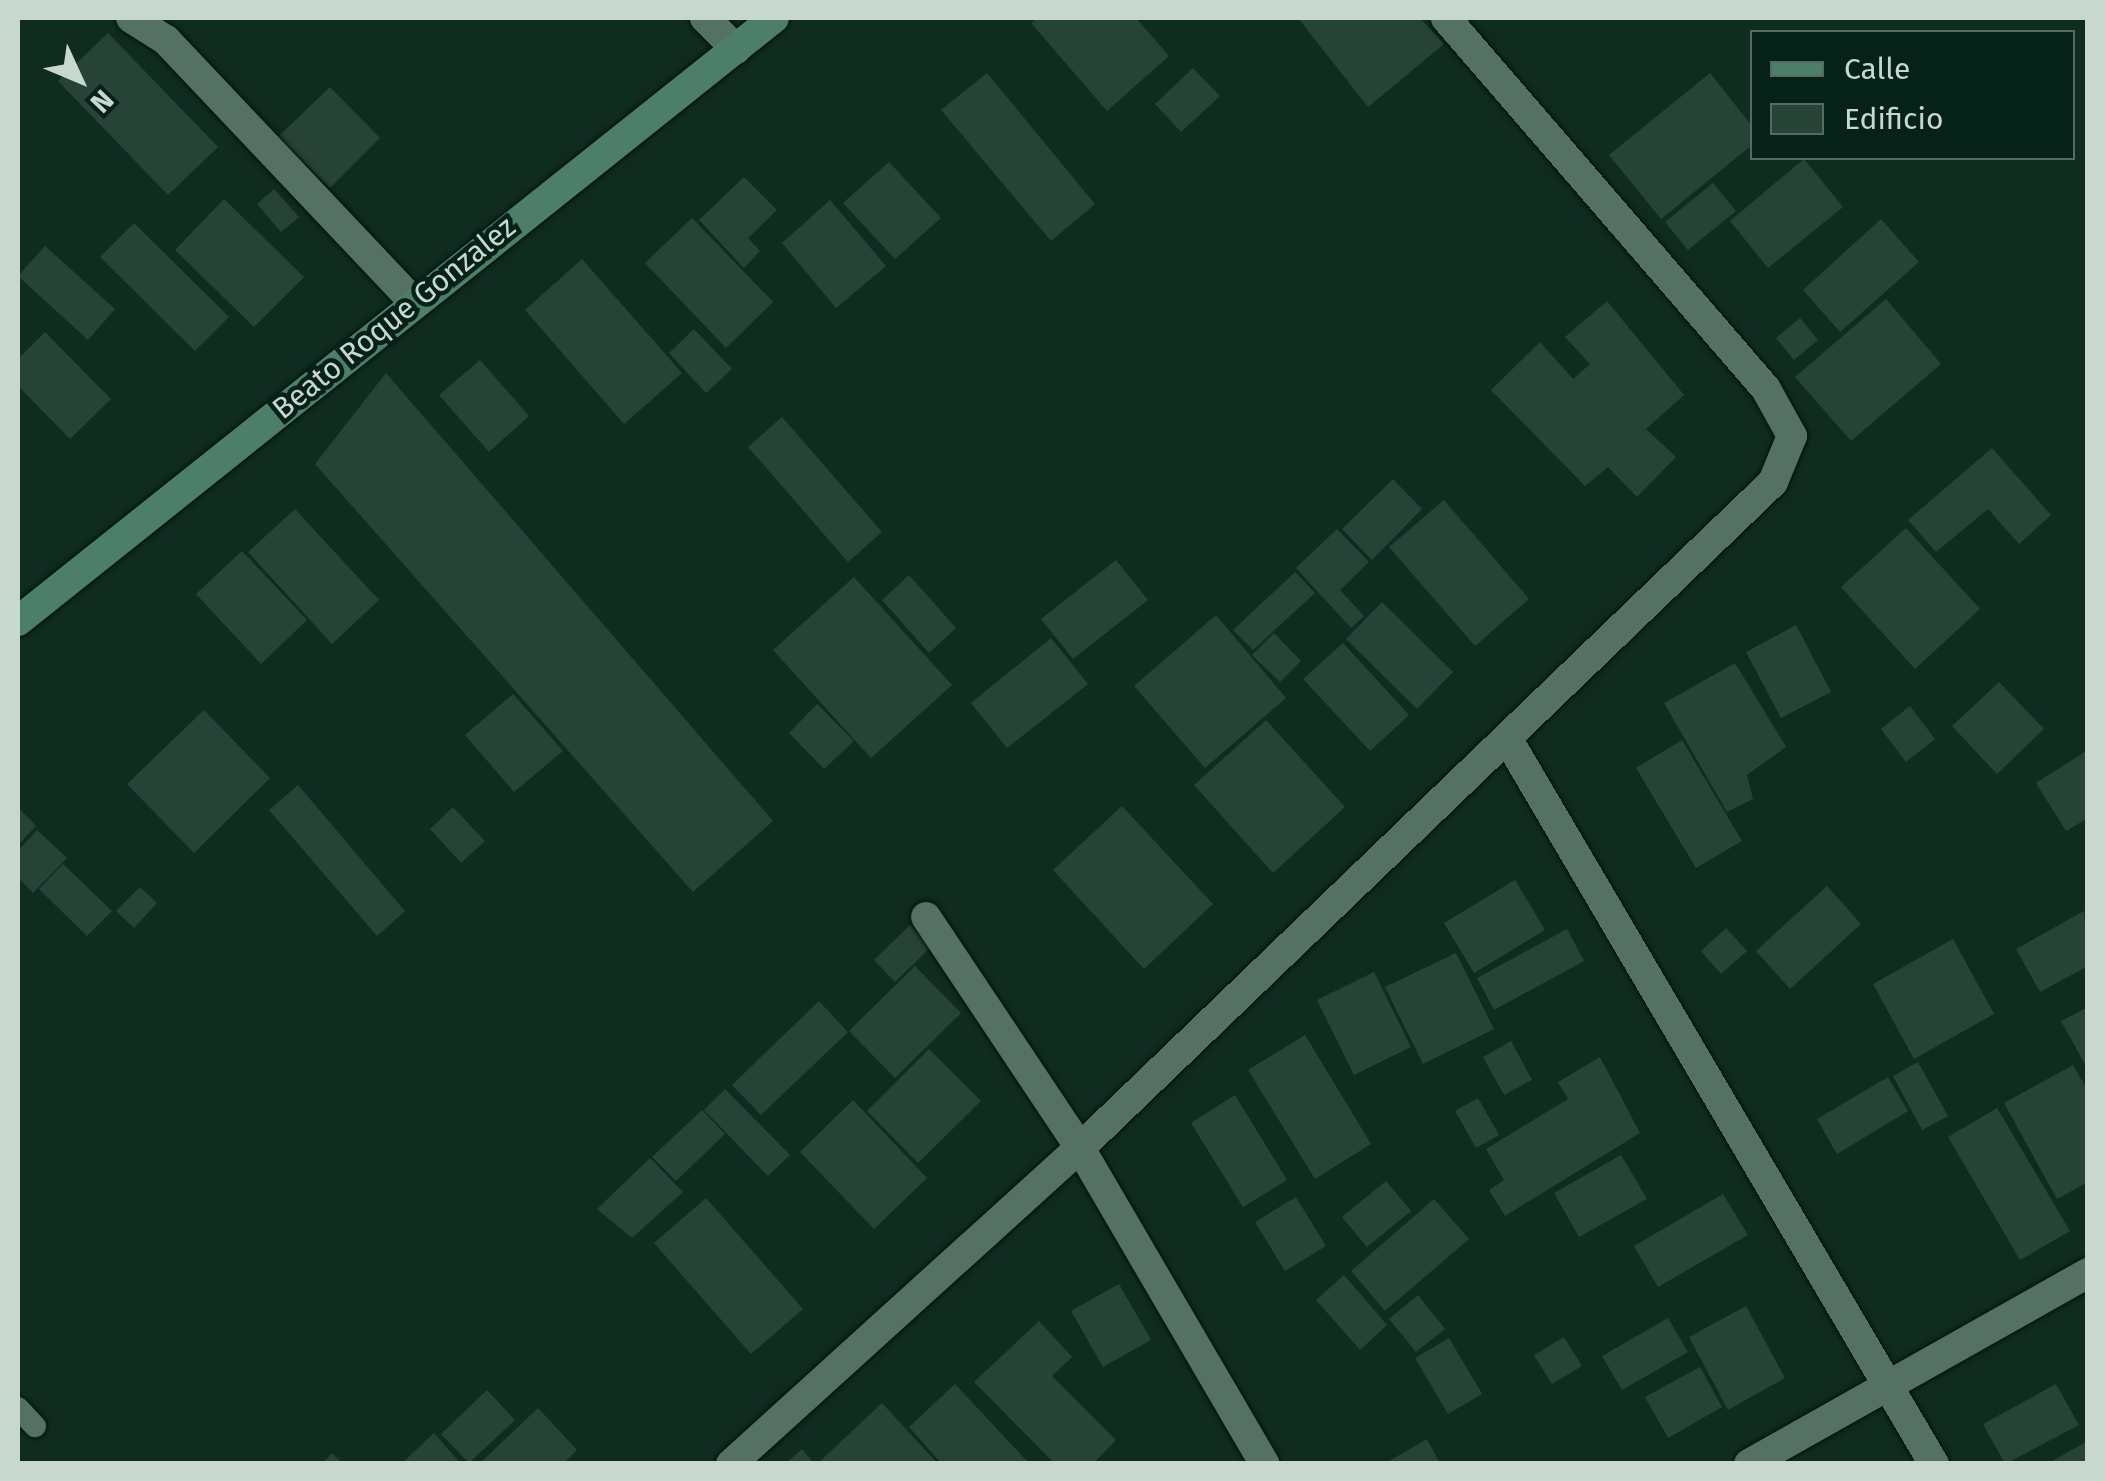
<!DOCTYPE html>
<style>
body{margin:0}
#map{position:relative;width:2105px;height:1481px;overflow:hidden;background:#102c21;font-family:"Fira Sans",sans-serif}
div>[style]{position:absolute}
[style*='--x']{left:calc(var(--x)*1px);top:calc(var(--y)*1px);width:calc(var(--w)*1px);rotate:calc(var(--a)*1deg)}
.building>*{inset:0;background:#274337}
.roads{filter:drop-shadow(0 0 2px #00140a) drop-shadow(0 0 2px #00140a)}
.lane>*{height:22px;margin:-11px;padding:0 11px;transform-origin:11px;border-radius:11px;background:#547164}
.street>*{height:30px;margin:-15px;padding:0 15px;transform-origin:15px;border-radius:15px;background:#547164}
.secondary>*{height:30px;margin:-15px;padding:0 15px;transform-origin:15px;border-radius:15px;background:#4d7e6a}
span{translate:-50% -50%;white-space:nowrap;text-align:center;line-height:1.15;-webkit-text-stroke:9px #062218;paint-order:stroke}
.street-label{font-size:30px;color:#c8d8d0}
.frame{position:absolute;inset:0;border:20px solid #c8d8d0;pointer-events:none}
.legend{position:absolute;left:1750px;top:30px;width:325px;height:130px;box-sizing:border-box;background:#062218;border:2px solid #546b62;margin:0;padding:12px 18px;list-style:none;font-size:30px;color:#c8d8d0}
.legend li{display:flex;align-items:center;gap:20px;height:50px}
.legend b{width:50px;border:2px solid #546b62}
.north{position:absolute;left:30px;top:30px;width:100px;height:100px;-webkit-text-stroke:8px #062218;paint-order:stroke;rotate:134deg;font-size:28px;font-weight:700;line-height:40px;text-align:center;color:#c8d8d0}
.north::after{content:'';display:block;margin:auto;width:35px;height:45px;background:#c8d8d0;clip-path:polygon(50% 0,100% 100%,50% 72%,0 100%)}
</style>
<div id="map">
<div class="building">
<i style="clip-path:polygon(1038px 18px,1136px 18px,1169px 56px,1107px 111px,1031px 23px)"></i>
<i style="clip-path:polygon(1298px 18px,1420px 18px,1444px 44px,1368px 107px)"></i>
<i style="clip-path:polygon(108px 33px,218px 147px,168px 195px,58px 81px)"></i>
<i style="clip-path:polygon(1193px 68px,1220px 96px,1181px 132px,1155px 104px)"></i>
<i style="clip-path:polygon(987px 73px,1095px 204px,1051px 241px,941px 110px)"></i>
<i style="clip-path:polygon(1710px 73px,1752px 126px,1752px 145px,1661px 219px,1609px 155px)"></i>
<i style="clip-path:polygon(330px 87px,380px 138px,330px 188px,278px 137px)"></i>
<i style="clip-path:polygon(1804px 159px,1843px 207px,1768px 268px,1730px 221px)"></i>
<i style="clip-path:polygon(889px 162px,941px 218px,895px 259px,843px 203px)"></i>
<i style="clip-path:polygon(744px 177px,777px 210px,748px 238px,760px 251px,744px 268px,699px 220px)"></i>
<i style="clip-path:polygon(1713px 183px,1736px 211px,1688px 250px,1665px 222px)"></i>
<i style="clip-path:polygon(274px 189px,299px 217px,281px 232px,257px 204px)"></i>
<i style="clip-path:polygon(224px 199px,304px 277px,254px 327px,175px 250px)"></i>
<i style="clip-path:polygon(830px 200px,886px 266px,836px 308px,782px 243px)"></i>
<i style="clip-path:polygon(692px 218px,773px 302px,726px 348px,645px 263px)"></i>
<i style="clip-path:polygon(1881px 219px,1919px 262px,1840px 332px,1803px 290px)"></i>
<i style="clip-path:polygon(134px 223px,229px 317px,195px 351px,100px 257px)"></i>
<i style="clip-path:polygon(45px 246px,115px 309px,88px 340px,18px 276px)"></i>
<i style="clip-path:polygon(582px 259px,682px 373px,624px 424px,525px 310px)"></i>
<i style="clip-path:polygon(1886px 299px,1941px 364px,1851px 441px,1795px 377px)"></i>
<i style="clip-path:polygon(1607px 301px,1684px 395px,1646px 429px,1676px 457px,1637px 497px,1608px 467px,1585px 486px,1491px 390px,1540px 342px,1573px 379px,1590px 364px,1565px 337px)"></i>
<i style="clip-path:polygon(1800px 318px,1818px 340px,1794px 360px,1776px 338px)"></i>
<i style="clip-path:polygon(694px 329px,732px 369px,706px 393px,669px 353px)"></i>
<i style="clip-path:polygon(45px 332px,111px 399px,70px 439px,18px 386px,18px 359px)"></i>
<i style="clip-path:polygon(480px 360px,529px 416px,489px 452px,439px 395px)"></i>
<i style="clip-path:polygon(386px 373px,773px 821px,693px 892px,315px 464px)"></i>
<i style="clip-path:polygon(782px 417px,882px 532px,848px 562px,748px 447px)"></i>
<i style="clip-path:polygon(1992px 448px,2051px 515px,2019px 544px,1988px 509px,1936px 552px,1908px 520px)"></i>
<i style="clip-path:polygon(1393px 479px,1422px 509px,1372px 560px,1342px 529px)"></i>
<i style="clip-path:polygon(1444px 500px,1529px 599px,1475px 646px,1389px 547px)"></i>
<i style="clip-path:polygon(295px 509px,379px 600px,332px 644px,248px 552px)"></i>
<i style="clip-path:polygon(1906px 528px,1980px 609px,1915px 669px,1841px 587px)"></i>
<i style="clip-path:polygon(1337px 529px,1369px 562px,1340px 590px,1364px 616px,1351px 628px,1296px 568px)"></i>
<i style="clip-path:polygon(242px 551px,307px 620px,261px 664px,196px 594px)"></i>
<i style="clip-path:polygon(1116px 560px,1148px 600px,1073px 659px,1041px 619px)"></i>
<i style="clip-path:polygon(1295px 572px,1315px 593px,1253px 650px,1233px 630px)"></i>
<i style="clip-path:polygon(909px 575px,956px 628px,929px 653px,882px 600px)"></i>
<i style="clip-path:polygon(854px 577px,952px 685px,871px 758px,773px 650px)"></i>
<i style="clip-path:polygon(1382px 602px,1453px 672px,1417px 709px,1346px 639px)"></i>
<i style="clip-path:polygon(1216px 615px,1286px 698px,1205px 768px,1134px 686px)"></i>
<i style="clip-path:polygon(1796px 625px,1831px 692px,1781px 718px,1746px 652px)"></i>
<i style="clip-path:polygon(1274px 633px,1301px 661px,1280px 682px,1252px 655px)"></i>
<i style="clip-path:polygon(1051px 638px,1088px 684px,1007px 748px,971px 703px)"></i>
<i style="clip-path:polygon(1343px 643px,1409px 715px,1370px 751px,1303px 679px)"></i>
<i style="clip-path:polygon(1735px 663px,1786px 747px,1747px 775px,1753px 799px,1727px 812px,1664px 703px)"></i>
<i style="clip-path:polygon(1999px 682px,2044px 729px,1997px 774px,1952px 726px)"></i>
<i style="clip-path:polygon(513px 694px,563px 751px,514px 792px,465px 735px)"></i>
<i style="clip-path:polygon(817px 704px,854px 741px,824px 769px,789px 733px)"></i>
<i style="clip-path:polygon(1910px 706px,1935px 739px,1906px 762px,1881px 729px)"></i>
<i style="clip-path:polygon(204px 710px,270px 778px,194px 853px,127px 784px)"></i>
<i style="clip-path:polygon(1266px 720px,1345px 807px,1273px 873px,1194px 785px)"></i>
<i style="clip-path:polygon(1682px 740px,1742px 841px,1696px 868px,1636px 768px)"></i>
<i style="clip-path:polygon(2088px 750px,2088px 818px,2066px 831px,2036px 783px)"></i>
<i style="clip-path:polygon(298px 785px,405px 911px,377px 936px,269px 810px)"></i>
<i style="clip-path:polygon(1122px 806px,1213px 904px,1144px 969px,1053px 870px)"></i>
<i style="clip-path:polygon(18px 807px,36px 826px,18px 845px)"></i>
<i style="clip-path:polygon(453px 807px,485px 841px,461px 863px,430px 829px)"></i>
<i style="clip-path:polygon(37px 830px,67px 858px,33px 893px,18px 877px,18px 851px)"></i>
<i style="clip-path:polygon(63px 864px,112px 911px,87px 936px,39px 889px)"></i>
<i style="clip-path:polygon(1515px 880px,1545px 930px,1474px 973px,1444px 923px)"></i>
<i style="clip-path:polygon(1827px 886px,1861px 924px,1790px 989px,1756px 951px)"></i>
<i style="clip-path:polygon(140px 887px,157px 903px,134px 928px,116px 911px)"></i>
<i style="clip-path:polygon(2084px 911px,2088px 966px,2040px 992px,2016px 949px)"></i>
<i style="clip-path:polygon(910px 925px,931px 947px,895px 982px,874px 960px)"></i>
<i style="clip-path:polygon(1726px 928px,1747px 951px,1721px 974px,1701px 951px)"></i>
<i style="clip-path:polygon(1567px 929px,1584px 961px,1494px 1010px,1477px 978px)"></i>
<i style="clip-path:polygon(1953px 939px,1994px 1014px,1914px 1059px,1873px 984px)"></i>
<i style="clip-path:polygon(1456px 953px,1494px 1029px,1423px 1064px,1385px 987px)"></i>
<i style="clip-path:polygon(915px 966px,961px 1013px,895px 1078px,849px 1031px)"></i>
<i style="clip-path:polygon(1374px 972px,1411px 1047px,1354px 1075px,1317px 1000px)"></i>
<i style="clip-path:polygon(819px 1001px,848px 1032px,761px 1115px,732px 1085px)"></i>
<i style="clip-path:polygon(2088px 1007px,2088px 1070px,2061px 1021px)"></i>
<i style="clip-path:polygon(1305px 1035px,1371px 1144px,1315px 1179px,1248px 1070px)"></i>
<i style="clip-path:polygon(1511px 1041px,1532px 1080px,1504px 1095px,1483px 1057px)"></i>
<i style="clip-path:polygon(929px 1049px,981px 1101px,918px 1163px,867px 1111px)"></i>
<i style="clip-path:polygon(1600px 1057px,1640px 1133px,1505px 1216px,1489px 1190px,1504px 1180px,1486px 1149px,1568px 1099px,1558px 1082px)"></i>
<i style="clip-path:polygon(1918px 1062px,1948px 1116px,1922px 1130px,1893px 1076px)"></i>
<i style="clip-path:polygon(2073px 1065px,2088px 1091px,2088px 1182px,2057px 1199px,2004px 1103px)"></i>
<i style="clip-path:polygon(1888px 1077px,1908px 1111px,1837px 1154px,1817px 1119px)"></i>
<i style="clip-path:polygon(725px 1089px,790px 1155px,768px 1176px,704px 1110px)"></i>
<i style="clip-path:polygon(1235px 1095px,1287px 1180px,1243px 1207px,1191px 1123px)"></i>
<i style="clip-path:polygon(1478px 1098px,1499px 1135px,1476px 1148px,1455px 1111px)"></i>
<i style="clip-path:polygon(853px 1100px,927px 1178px,874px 1229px,800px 1152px)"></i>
<i style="clip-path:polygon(1997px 1108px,2070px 1231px,2020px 1260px,1948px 1137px)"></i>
<i style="clip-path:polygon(702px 1110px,725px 1134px,676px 1181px,652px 1157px)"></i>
<i style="clip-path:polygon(1621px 1155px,1647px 1199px,1579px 1237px,1554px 1193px)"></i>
<i style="clip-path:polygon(650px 1158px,683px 1192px,632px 1238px,597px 1209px)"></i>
<i style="clip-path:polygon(1386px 1181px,1411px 1211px,1367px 1247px,1342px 1217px)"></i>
<i style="clip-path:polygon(1723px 1194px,1748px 1235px,1658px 1287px,1634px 1246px)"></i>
<i style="clip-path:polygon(1296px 1197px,1326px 1246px,1285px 1271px,1255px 1222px)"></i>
<i style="clip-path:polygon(706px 1198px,803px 1309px,751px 1354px,654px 1243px)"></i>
<i style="clip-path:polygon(1434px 1199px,1469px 1239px,1385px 1311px,1351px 1271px)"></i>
<i style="clip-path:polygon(1344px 1275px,1387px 1325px,1360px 1350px,1316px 1300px)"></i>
<i style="clip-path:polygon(1119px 1284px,1151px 1340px,1103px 1367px,1071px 1311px)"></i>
<i style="clip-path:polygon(1418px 1295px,1445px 1329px,1416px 1352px,1389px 1319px)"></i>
<i style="clip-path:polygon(1746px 1306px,1785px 1378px,1728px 1410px,1689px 1337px)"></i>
<i style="clip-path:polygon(1668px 1318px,1688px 1352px,1622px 1390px,1602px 1356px)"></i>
<i style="clip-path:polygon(1039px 1321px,1072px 1357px,1052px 1376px,1116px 1440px,1093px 1464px,1055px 1464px,974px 1382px)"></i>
<i style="clip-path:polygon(1564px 1337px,1582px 1366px,1552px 1384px,1534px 1355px)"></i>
<i style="clip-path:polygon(1449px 1338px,1482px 1394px,1448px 1414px,1415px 1358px)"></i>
<i style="clip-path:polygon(1700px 1367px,1722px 1407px,1668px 1438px,1645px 1397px)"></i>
<i style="clip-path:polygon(955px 1384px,1027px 1461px,1025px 1464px,942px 1464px,909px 1427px)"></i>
<i style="clip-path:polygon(2056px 1384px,2079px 1425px,2005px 1464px,1983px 1424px)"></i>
<i style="clip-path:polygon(487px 1390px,515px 1420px,469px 1463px,441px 1434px)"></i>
<i style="clip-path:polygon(882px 1403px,938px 1464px,817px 1464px)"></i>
<i style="clip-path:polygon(538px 1408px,577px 1450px,563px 1464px,479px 1464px)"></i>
<i style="clip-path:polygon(434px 1433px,461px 1464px,401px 1464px)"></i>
<i style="clip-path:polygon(1427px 1439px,1440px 1464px,1384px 1464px)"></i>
<i style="clip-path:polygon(2088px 1441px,2088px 1464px,2047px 1464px)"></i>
<i style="clip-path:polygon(802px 1449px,814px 1464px,785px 1464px)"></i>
<i style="clip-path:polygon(332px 1453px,343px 1464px,322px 1464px)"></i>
</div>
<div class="roads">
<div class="lane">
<i style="--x:18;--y:1408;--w:25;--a:47"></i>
</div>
<div class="street">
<i style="--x:131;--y:18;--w:41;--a:32.2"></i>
<i style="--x:166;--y:40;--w:359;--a:46.6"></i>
<i style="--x:705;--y:18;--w:44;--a:45"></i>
<i style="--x:1507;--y:738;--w:842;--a:59.54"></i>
<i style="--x:926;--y:917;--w:278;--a:56.3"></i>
<i style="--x:1080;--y:1148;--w:366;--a:59.7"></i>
<i style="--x:731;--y:1464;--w:471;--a:-42.2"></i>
<i style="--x:1080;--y:1148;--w:961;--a:-43.86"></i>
<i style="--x:1773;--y:482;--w:50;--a:-67.6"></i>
<i style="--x:1792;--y:436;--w:54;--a:-119"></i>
<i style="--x:1766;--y:389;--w:490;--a:-130.8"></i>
<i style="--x:1749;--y:1464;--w:389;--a:-29.4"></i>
</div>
<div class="secondary">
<i style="--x:18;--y:621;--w:967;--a:-38.58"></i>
</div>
</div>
<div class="street-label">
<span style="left:394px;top:318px;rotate:-39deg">Beato Roque Gonzalez</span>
</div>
<div class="frame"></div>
<ul class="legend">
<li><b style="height:12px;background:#4d7e6a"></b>Calle</li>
<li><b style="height:28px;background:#274337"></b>Edificio</li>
</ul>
<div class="north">N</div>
</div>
